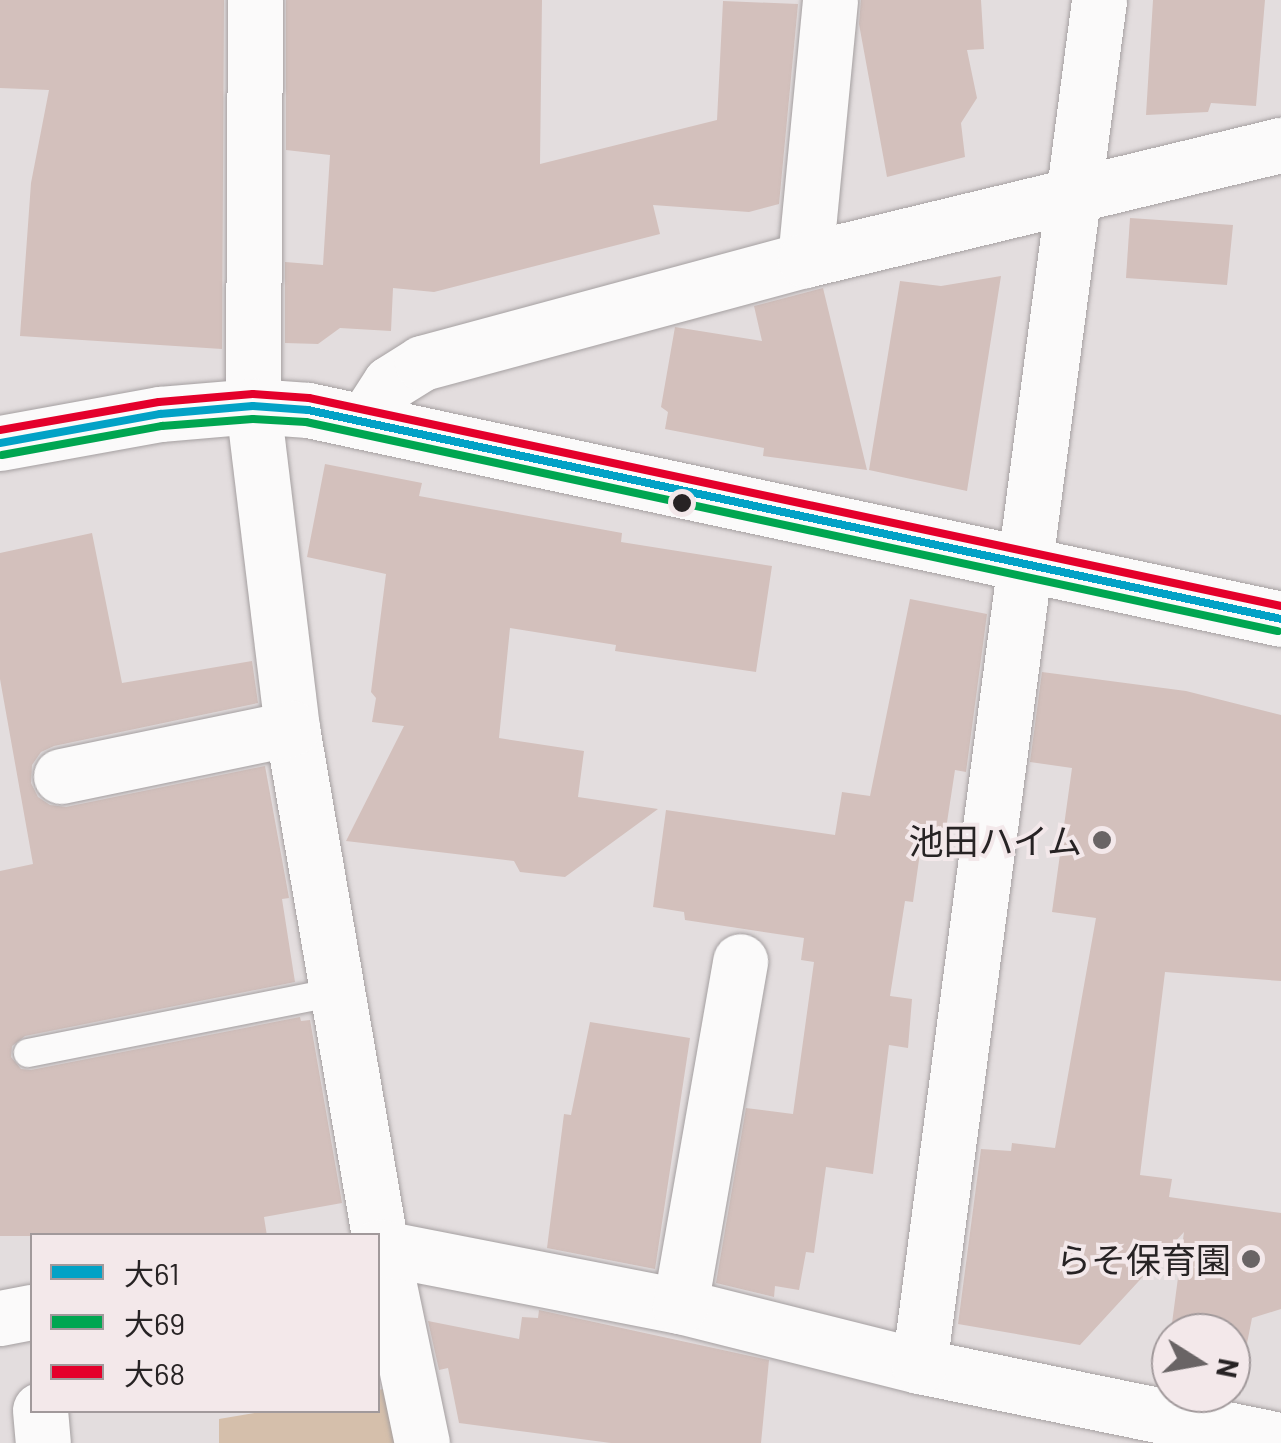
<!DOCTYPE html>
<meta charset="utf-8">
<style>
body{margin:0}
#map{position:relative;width:1281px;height:1443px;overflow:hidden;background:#e3ddde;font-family:Barlow,"Noto Sans JP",sans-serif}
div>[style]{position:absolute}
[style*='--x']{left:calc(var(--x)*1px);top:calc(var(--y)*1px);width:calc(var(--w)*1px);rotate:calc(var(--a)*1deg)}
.green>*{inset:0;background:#d5bfab}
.building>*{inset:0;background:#d3c0bc}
.roads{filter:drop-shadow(0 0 2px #a5a0a1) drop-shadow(0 0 2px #a5a0a1)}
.service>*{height:28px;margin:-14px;padding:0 14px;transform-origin:14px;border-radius:14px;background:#fbfafa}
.minor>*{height:55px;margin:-27.5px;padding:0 27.5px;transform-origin:27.5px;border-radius:27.5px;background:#fbfafa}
.tertiary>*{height:55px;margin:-27.5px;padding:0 27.5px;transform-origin:27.5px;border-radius:27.5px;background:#fbfafa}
.bus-1>*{height:8px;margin:-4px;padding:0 4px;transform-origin:4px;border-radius:4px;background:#02a2c6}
.bus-2>*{height:8px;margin:-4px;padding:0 4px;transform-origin:4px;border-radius:4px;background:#00a651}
.bus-3>*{height:8px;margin:-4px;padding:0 4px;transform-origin:4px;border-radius:4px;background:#e4002b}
.dots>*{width:28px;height:28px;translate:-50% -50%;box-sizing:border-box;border:5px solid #f3e8ea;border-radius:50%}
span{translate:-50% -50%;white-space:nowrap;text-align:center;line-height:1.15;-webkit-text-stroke:8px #f3e8ea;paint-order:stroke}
.poi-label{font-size:35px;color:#272324}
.right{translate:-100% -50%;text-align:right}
.legend{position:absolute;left:30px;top:1233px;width:350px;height:180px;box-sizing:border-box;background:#f3e8ea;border:2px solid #a1999b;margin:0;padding:12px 18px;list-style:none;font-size:30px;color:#272324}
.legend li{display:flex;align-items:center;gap:20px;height:50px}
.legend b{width:50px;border:2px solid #a1999b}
.north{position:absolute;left:1151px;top:1313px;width:100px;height:100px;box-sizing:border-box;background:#f3e8ea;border:2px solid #a1999b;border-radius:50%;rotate:101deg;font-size:28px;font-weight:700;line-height:40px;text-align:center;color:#272324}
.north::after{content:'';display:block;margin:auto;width:35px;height:45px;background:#696465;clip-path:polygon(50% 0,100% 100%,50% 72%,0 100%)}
</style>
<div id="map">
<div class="green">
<i style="clip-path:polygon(390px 1388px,401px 1443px,219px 1443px,219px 1419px,266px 1411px,378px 1410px,378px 1390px)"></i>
</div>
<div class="building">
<i style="clip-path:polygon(0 0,224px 0,222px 349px,20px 336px,31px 183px,49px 90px,0 88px)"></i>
<i style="clip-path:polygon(286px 0,542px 0,540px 164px,717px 120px,723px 1px,798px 4px,779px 204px,749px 212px,653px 205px,660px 234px,434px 292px,393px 288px,391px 331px,340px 328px,318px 344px,285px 343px,285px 262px,323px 265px,330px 155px,286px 150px)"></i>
<i style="clip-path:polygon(861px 0,981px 0,984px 49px,967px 50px,977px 98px,961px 123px,965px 157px,887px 177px,859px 24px)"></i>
<i style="clip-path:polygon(1153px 0,1265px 0,1256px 106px,1211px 103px,1208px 112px,1146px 115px)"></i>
<i style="clip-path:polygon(1130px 218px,1233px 225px,1227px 285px,1126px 278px)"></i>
<i style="clip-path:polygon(1001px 276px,967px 491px,869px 470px,900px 281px,941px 286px)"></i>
<i style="clip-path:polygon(823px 288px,867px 470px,763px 456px,764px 448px,665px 429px,668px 412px,661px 407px,675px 327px,762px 341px,754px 306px)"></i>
<i style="clip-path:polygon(325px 464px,422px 483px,419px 496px,622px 533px,621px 542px,772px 566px,756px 672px,615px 651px,616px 645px,510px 628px,499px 738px,584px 751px,578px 797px,658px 809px,565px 877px,520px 872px,514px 861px,346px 841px,404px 726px,372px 722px,376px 698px,371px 692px,386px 574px,307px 557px)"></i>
<i style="clip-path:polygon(92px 533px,122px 683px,252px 661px,258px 703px,54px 746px,41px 752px,32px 765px,31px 783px,38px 797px,50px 805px,66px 807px,265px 766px,289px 898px,282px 899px,295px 982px,25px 1036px,12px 1046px,11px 1057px,21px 1069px,31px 1070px,300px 1017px,301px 1021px,310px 1020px,342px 1203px,264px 1217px,267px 1236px,0 1236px,0 871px,33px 864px,0 679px,0 553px)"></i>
<i style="clip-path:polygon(910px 599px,987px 614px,966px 772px,955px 770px,944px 842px,922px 839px,913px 902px,905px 901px,890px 996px,912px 999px,908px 1048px,889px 1045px,873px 1174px,826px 1167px,814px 1253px,806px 1252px,799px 1290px,775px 1286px,774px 1297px,716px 1283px,746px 1108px,793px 1114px,814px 962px,801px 960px,804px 938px,685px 920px,684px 912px,653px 907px,666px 810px,835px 835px,842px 792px,870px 796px)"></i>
<i style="clip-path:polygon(1042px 672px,1186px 691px,1281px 715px,1281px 981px,1165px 972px,1140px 1175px,1172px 1179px,1169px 1197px,1281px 1213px,1281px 1309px,1252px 1318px,1236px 1399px,1207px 1393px,1231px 1393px,1231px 1333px,1171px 1333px,1171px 1386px,1164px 1384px,1184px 1232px,1080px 1345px,958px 1324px,981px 1149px,1011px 1151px,1012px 1143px,1055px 1148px,1096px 918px,1052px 912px,1072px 768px,1030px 762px)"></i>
<i style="clip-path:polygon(590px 1022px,690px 1038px,655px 1269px,547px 1248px,564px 1114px,571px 1115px)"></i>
<i style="clip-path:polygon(539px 1310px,769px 1360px,761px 1443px,611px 1443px,459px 1423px,448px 1368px,439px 1370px,428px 1321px,519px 1339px,522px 1317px,538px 1318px)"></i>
</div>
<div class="roads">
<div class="service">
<i style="--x:28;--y:1053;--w:315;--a:-11.2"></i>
</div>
<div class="minor">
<i style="--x:255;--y:0;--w:406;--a:90.3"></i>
<i style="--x:253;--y:406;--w:324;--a:83.1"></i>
<i style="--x:292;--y:728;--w:527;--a:80.27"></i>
<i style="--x:381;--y:1247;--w:200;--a:78.2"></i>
<i style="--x:805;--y:260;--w:261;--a:-84.5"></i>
<i style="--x:366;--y:420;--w:44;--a:-57"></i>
<i style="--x:390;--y:383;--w:38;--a:-32"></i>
<i style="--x:422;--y:363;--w:397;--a:-15.1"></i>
<i style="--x:805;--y:260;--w:490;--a:-13.6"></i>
<i style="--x:61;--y:776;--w:236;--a:-11.7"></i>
<i style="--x:378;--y:1247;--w:308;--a:11.1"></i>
<i style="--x:680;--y:1306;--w:246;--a:14.1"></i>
<i style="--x:919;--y:1366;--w:369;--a:11.6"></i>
<i style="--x:680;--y:1306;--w:350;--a:-80.1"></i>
<i style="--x:0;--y:1318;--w:33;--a:-11"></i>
<i style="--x:919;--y:1366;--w:1378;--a:-82.49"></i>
<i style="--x:40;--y:1410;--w:33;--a:85"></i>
</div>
<div class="tertiary">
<i style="--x:0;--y:443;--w:163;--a:-10.3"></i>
<i style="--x:160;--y:414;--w:93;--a:-4.9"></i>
<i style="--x:253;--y:406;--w:55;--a:4.2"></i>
<i style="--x:308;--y:410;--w:995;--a:12.12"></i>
</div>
</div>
<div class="bus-1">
<i style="--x:0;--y:443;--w:163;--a:-10.3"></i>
<i style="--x:160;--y:414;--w:93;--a:-4.9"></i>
<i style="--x:253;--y:406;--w:55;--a:4.2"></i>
<i style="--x:308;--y:410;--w:995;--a:12.12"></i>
</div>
<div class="bus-2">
<i style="--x:2;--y:455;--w:163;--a:-10.3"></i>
<i style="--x:162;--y:426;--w:91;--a:-4.4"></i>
<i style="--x:253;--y:419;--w:53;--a:3.2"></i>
<i style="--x:306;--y:422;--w:994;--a:12.14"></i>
</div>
<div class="bus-3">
<i style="--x:0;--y:430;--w:161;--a:-10"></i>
<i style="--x:159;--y:402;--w:94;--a:-4.9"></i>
<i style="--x:253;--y:394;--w:56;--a:4.1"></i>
<i style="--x:309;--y:398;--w:994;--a:12.08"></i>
</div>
<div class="dots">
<i style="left:682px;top:503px;background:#272324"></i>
<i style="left:1102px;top:840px;background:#696465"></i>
<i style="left:1251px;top:1259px;background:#696465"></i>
</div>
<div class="poi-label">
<span class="right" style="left:1082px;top:840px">池田ハイム</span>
<span class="right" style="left:1231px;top:1259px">らそ保育園</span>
</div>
<ul class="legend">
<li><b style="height:12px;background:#02a2c6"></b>大61</li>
<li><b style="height:12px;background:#00a651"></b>大69</li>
<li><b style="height:12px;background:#e4002b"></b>大68</li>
</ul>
<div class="north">N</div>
</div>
